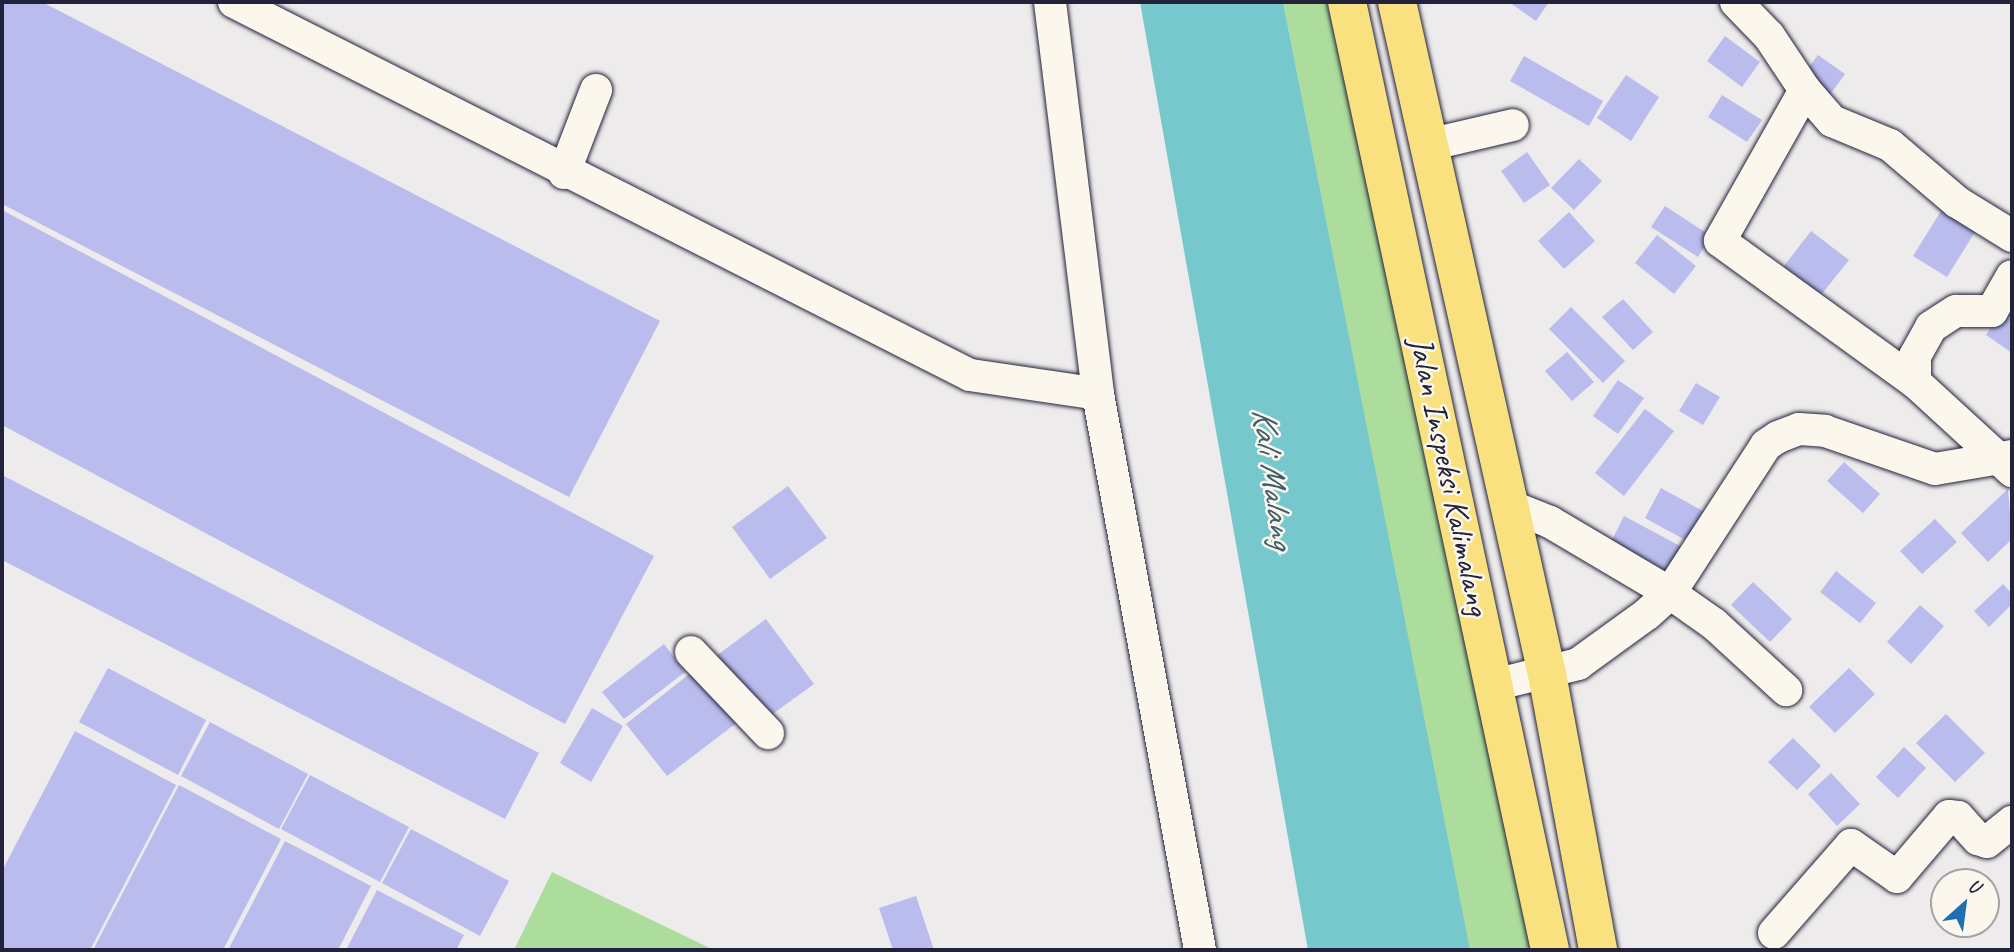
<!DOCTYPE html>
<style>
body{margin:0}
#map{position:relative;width:2014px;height:952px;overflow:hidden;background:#eeebec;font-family:Caveat,sans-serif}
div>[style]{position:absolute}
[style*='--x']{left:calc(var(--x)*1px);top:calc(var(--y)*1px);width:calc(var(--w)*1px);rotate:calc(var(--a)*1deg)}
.green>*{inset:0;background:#addd9c}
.water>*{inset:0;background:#76c8cc}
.building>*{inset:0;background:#b9bced}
.roads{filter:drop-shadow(0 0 2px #22223b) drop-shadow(0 0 2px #22223b)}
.minor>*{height:32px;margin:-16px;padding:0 16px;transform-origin:16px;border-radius:16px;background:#fbf7ec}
.major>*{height:38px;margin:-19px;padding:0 19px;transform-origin:19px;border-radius:19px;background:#fae180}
span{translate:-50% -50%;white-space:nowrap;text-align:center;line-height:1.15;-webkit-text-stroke:5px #fbf7ec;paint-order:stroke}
.street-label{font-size:33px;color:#22223b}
.water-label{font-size:35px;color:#3f5c6e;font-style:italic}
.frame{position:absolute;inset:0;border:4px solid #22223b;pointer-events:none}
.north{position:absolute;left:1930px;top:868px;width:70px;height:70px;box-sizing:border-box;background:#fbf7ec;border:2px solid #a4a2a5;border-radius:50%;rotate:28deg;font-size:19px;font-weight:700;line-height:28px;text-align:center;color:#22223b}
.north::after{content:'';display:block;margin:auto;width:24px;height:32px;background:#1f6fb2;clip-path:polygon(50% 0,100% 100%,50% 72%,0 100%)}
</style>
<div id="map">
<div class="green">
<i style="clip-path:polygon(1283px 2px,1347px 2px,1550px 950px,1468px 950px)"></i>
<i style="clip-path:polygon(552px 872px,714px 950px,514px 950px)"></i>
</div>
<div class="water">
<i style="clip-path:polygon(1140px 2px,1283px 2px,1470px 950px,1308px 950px)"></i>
</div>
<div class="building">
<i style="clip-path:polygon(2px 2px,42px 2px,660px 321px,569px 497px,2px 204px)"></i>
<i style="clip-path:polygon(1509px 2px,1549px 2px,1536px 21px)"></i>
<i style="clip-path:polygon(1725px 36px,1760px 62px,1742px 87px,1707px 61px)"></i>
<i style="clip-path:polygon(1818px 55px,1845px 74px,1827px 99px,1800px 79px)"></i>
<i style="clip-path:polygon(1524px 56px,1603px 101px,1589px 126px,1510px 81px)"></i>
<i style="clip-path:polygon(1626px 75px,1659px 97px,1631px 141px,1597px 118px)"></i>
<i style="clip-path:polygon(1722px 95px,1762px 120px,1747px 142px,1708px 117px)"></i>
<i style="clip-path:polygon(1527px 152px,1550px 185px,1524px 203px,1501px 171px)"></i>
<i style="clip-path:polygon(1579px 159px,1602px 181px,1574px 210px,1551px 188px)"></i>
<i style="clip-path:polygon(1946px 203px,1980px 224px,1947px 277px,1913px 256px)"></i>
<i style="clip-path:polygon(1665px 206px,1711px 236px,1698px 257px,1651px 227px)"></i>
<i style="clip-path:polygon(2px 210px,654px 556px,565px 724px,2px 425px)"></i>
<i style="clip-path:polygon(1569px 212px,1595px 241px,1564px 269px,1538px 241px)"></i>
<i style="clip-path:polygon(1811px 231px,1849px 260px,1821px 295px,1784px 266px)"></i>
<i style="clip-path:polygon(1657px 235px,1696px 266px,1674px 294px,1635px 263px)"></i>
<i style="clip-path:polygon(1623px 299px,1653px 332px,1633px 350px,1602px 317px)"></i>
<i style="clip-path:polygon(2006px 306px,2012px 310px,2012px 353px,1986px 335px)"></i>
<i style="clip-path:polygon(1571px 307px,1625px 361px,1603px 383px,1549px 329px)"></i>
<i style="clip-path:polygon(1567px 352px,1594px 382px,1572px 401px,1545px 371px)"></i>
<i style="clip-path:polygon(1618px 380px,1644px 398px,1618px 434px,1593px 416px)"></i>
<i style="clip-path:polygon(1696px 383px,1720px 397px,1703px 425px,1679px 411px)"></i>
<i style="clip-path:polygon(1645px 409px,1674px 431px,1624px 496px,1595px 473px)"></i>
<i style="clip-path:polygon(1844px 462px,1880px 494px,1863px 513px,1827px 481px)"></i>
<i style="clip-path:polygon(2px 475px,539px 753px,505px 819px,2px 560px)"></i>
<i style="clip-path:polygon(788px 486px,827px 538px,770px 579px,732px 527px)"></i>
<i style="clip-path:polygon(1661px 488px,1703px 511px,1687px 541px,1645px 518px)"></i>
<i style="clip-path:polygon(2008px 489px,2012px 539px,1988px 562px,1961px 533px)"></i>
<i style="clip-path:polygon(1624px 516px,1682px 547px,1664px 579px,1607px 550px)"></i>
<i style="clip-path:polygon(1935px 519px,1957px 542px,1922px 574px,1900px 551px)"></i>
<i style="clip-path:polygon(1836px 571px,1876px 603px,1860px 623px,1820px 592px)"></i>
<i style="clip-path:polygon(1753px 582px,1792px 619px,1770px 642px,1731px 605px)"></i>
<i style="clip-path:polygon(2003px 584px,2012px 594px,2012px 604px,1989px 627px,1974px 611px)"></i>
<i style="clip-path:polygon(1920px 605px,1944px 626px,1911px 664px,1887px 642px)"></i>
<i style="clip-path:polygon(766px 619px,814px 684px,763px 721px,716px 656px)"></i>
<i style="clip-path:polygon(664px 644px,685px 672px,624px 719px,602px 692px)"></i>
<i style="clip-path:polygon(108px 668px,206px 720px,178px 775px,79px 722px)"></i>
<i style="clip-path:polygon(697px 668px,739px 721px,667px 776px,626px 724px)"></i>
<i style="clip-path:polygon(1849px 668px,1875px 694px,1835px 733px,1809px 707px)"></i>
<i style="clip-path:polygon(592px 708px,623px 726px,591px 782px,560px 763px)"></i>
<i style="clip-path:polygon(1946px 714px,1985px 753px,1955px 782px,1916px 743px)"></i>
<i style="clip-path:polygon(210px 722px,308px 774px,279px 829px,181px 776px)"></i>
<i style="clip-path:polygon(75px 731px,176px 785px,90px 950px,2px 950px,2px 871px)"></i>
<i style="clip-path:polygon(1793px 738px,1821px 766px,1797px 790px,1768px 762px)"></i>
<i style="clip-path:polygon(1904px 747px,1926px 768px,1898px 798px,1876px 777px)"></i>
<i style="clip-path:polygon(1831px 773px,1860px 804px,1837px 826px,1808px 794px)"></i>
<i style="clip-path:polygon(310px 775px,409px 827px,380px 882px,281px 829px)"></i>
<i style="clip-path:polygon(179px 785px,281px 839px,223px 950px,93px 950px)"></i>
<i style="clip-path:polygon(411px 829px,509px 881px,480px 936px,382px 883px)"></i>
<i style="clip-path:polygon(285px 841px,371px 886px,338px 950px,228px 950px)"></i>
<i style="clip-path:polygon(377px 890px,464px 935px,456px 950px,346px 950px)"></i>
<i style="clip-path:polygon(916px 896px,934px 950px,893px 950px,879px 908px)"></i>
</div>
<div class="roads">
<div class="minor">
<i style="--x:234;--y:2;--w:825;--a:26.88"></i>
<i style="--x:970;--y:375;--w:129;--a:8.4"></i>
<i style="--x:1050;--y:2;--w:395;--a:83"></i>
<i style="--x:1098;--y:394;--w:565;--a:79.6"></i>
<i style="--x:1736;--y:2;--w:47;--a:45.9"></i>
<i style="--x:1769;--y:36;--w:65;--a:56.3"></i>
<i style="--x:1805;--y:90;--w:173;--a:119.4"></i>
<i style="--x:1720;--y:241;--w:241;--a:35.9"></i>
<i style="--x:1915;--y:382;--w:132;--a:42.5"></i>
<i style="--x:1805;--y:90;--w:41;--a:48.9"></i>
<i style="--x:1832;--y:121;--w:63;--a:22.5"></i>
<i style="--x:1890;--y:145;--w:88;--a:40.4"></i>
<i style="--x:1957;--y:202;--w:65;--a:31.7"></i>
<i style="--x:1428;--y:145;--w:87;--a:-13.2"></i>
<i style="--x:564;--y:173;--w:89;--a:-68.9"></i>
<i style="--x:1915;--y:382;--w:26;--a:-90"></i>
<i style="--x:1915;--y:356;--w:33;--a:-61"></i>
<i style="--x:1931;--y:327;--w:30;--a:-33"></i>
<i style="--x:1956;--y:311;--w:36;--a:0"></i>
<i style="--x:1992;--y:311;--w:40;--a:-60.3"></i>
<i style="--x:1507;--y:505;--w:46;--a:21.6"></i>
<i style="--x:1550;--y:522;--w:139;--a:30.6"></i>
<i style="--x:1670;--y:593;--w:54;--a:35.2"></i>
<i style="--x:1714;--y:624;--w:98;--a:42.5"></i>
<i style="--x:691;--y:652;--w:112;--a:46.5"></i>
<i style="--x:1494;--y:685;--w:87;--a:-14"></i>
<i style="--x:1578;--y:664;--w:85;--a:-35.9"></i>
<i style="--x:1647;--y:614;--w:31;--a:-42"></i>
<i style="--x:1670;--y:593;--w:176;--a:-57"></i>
<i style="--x:1766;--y:445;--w:14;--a:-34"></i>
<i style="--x:1778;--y:437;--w:22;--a:-21"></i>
<i style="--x:1799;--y:429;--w:26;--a:4"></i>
<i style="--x:1825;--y:431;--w:116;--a:19.1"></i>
<i style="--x:1935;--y:469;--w:78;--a:-9.6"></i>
<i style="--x:1774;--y:933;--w:117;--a:-48.8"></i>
<i style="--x:1851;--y:845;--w:56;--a:34.8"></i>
<i style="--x:1897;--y:877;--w:80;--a:-49.6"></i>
<i style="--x:1949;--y:816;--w:9;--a:6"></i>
<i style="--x:1958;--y:817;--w:30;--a:48"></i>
<i style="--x:1978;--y:839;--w:9;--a:18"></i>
<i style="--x:1987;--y:842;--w:32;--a:-39"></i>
</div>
<div class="major">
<i style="--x:1347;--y:2;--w:969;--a:77.91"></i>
<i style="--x:1397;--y:2;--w:689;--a:77.42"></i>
<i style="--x:1547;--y:674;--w:281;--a:79.5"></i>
</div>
</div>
<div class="street-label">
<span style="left:1449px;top:476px;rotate:78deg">Jalan Inspeksi Kalimalang</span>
</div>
<div class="water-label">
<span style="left:1273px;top:478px;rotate:82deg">Kali Malang</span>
</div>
<div class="frame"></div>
<div class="north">U</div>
</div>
